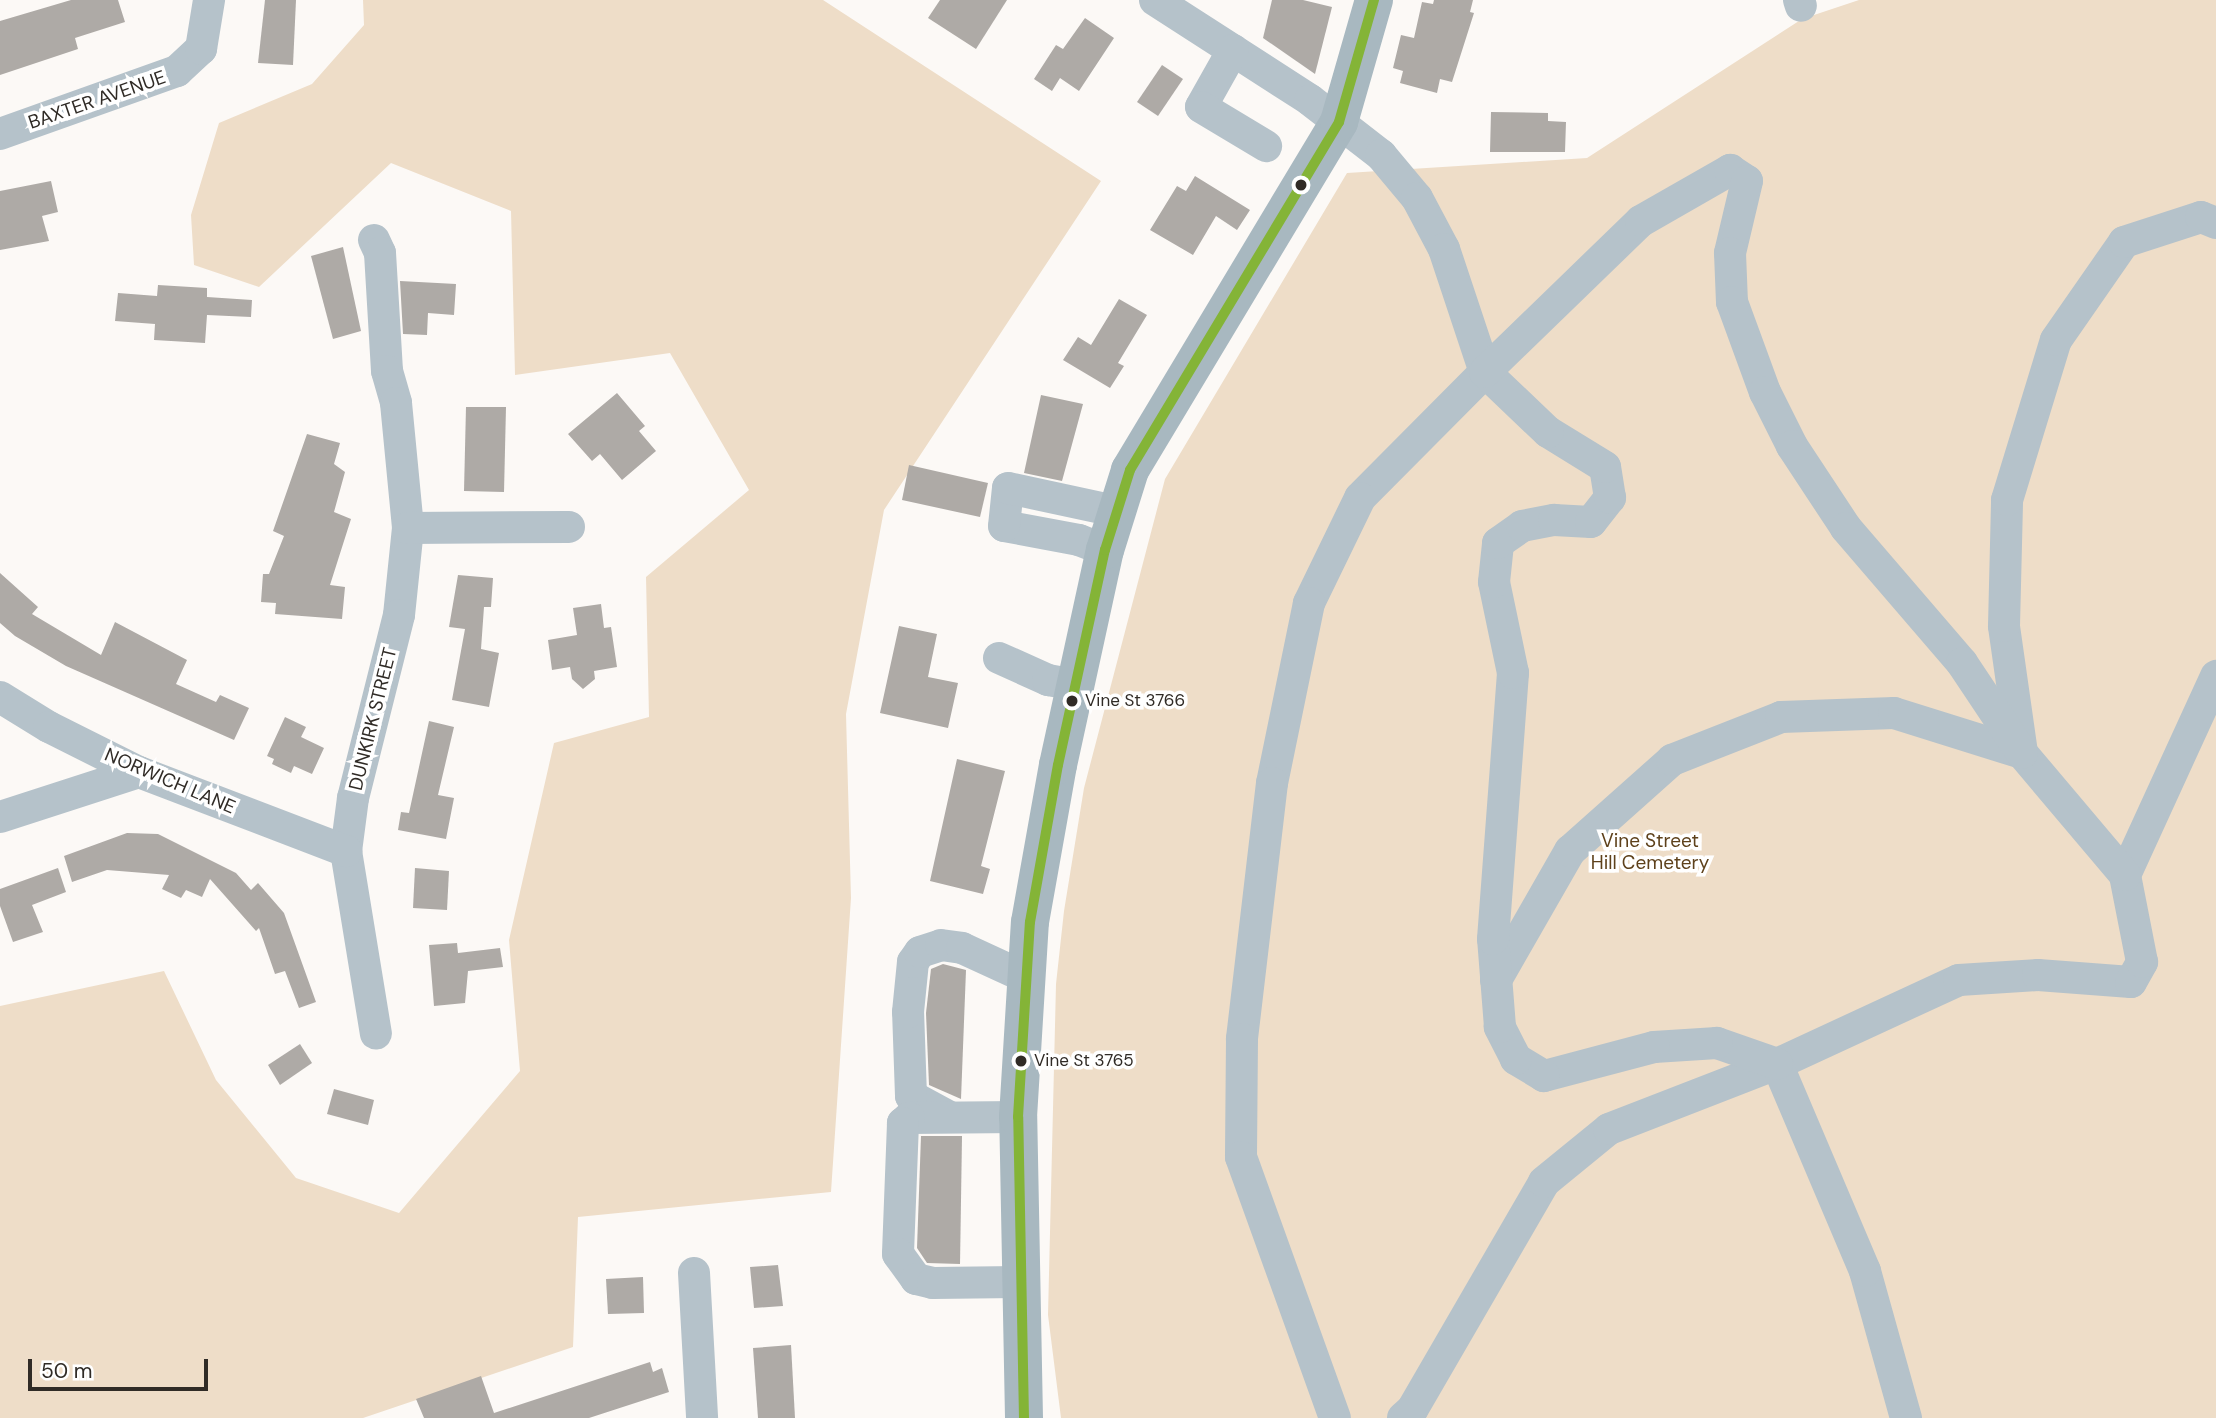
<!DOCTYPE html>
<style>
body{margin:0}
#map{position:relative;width:2216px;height:1418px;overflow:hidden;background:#fcf9f6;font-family:"DM Sans",sans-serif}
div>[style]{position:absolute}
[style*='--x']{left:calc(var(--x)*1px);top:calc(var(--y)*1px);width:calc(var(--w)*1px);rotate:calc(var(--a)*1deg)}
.green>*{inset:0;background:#eeddc8}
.building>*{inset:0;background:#aeaaa6}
.minor>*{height:32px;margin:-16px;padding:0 16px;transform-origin:16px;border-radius:16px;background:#b5c2ca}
.major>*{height:38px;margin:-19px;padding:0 19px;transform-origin:19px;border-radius:19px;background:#a8b8c0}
.bus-1>*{height:10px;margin:-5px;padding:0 5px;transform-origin:5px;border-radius:5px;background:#84b437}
.dots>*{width:19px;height:19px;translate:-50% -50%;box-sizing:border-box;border:4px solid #fff;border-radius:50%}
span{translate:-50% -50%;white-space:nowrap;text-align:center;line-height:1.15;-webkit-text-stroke:7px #fff;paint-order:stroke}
.bus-label{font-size:17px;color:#302b26}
.left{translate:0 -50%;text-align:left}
.street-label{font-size:19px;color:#302b26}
.park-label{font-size:19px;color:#5e411b}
.scale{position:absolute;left:28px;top:1359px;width:180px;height:32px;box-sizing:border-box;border:4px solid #302b26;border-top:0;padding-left:9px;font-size:21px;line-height:24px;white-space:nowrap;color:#302b26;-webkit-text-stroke:5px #fff;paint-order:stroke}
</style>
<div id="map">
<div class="green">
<i style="clip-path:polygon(363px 0,823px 0,1101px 181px,884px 510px,846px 714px,851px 898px,831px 1192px,578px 1217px,573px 1347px,363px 1418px,0 1418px,0 1006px,164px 971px,216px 1080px,296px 1178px,399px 1213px,520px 1071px,509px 940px,554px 743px,649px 717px,646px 577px,749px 490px,670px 353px,515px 375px,511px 211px,391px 163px,259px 287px,194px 265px,191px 215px,219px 123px,312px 84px,364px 25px)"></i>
<i style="clip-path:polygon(1859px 0,2216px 0,2216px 1418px,1061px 1418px,1048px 1315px,1056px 984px,1064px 911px,1084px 788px,1165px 479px,1347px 173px,1587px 158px,1802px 19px)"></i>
</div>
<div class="building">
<i style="clip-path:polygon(71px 0,118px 0,125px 22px,75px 38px,78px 49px,0 75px,0 21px)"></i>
<i style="clip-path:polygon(265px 0,296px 0,293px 65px,258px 63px)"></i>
<i style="clip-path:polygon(940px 0,1007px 0,976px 49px,928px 18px)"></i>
<i style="clip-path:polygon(1272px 0,1303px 0,1332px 7px,1315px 74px,1263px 38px)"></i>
<i style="clip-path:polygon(1434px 0,1473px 0,1470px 12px,1474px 13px,1452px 82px,1440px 79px,1437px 93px,1400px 83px,1403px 71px,1393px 68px,1401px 35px,1414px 38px,1422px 2px,1433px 4px)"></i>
<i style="clip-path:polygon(1085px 18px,1114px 38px,1079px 91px,1060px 78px,1052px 91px,1034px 79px,1056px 45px,1063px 49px)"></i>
<i style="clip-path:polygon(1162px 65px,1183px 79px,1158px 116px,1137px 102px)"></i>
<i style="clip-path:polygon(1491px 112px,1548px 113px,1548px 121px,1566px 122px,1565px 152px,1490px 152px)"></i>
<i style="clip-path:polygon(1195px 176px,1250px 210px,1237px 230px,1216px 216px,1193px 255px,1150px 230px,1177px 186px,1186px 191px)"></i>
<i style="clip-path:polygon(51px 181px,58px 212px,42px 216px,49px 241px,0 250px,0 191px)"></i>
<i style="clip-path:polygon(343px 247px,361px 331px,333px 339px,311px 256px)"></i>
<i style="clip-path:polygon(400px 281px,456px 284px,454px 315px,428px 313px,427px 335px,403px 334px)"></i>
<i style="clip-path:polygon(158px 285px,207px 288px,207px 297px,252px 300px,251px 317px,207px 315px,205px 343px,154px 340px,155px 324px,115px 321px,118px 293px,157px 296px)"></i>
<i style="clip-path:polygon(1119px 299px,1147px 315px,1118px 363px,1124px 366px,1110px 388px,1063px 360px,1078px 337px,1091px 345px)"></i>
<i style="clip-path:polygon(617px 393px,645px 426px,639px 431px,656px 451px,622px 480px,600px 454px,592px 461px,568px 434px)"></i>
<i style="clip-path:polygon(1041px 395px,1083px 404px,1062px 481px,1024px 473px)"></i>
<i style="clip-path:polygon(466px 407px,506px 407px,504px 492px,464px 491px)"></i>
<i style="clip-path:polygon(307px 434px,340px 443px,334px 464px,345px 472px,334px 512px,351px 519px,330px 585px,345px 587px,342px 619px,275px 614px,276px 603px,261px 602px,263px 574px,269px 574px,284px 536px,273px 531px)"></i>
<i style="clip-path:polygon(909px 465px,988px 483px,980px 517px,902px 500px)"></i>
<i style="clip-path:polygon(0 573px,38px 607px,32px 614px,101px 655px,115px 622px,187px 660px,176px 684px,216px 702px,220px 695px,249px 708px,234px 740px,66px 666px,15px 636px,0 623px)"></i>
<i style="clip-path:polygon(458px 575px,493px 578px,491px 607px,484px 607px,481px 649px,499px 653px,489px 707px,452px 700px,465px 629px,449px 627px)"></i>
<i style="clip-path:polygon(601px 604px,604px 628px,611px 627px,617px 667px,594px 671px,595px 679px,583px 689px,572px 679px,570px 667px,552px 670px,548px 640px,577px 635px,573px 608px)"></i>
<i style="clip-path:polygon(899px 626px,937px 634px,928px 677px,958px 683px,948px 728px,880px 713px)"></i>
<i style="clip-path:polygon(285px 717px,306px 727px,301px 737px,324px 748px,312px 774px,294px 766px,291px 773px,272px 764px,274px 759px,267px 756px)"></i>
<i style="clip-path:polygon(429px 721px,454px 727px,438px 795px,454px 798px,446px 839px,398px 830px,401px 812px,409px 813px)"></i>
<i style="clip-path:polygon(957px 759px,1005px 771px,981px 866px,990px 869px,983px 894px,930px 881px)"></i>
<i style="clip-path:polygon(127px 833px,158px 834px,236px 873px,251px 890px,258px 883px,284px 913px,316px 1002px,299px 1008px,285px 971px,275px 974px,259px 928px,256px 931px,210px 879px,202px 897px,186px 890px,181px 898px,162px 889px,169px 875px,107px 870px,72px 882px,64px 856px)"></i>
<i style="clip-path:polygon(58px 868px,66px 892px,32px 905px,43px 932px,13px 942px,0 906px,0 889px)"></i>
<i style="clip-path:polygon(415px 868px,449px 871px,447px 910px,413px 908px)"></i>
<i style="clip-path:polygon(457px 943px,458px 953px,500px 948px,503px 967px,468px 971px,465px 1003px,434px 1006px,429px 945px)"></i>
<i style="clip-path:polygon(943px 964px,966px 970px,961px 1099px,929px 1085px,926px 1013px,931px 969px)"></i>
<i style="clip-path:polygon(300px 1044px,312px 1063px,280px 1085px,268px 1065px)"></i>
<i style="clip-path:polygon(334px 1089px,374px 1100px,368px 1125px,327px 1114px)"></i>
<i style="clip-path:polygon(921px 1136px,962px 1136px,960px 1264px,927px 1263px,917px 1248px)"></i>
<i style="clip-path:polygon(778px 1265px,783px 1306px,754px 1308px,750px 1267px)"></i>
<i style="clip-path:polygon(643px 1277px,644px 1313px,608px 1314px,606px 1279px)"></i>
<i style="clip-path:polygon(791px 1345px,795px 1418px,758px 1418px,753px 1348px)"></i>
<i style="clip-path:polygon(650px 1362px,653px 1372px,662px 1368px,669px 1392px,589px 1418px,424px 1418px,416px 1399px,481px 1376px,494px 1413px)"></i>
</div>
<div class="minor">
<i style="--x:1155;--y:0;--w:184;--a:32.8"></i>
<i style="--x:1310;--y:100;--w:90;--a:37.8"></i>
<i style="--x:1381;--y:155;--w:56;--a:50.1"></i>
<i style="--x:1417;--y:198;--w:58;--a:62.1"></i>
<i style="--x:1444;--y:249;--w:130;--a:71.6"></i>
<i style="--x:1485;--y:372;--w:177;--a:134.8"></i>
<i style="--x:1360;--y:498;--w:117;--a:115.9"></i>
<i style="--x:1309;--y:603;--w:184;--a:101.6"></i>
<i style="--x:1272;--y:783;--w:258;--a:96.7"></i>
<i style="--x:1242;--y:1039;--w:118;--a:90.5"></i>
<i style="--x:1241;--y:1157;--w:277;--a:70.2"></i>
<i style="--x:1799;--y:0;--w:6;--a:72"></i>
<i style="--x:1233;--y:50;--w:65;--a:119.3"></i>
<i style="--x:1201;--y:107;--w:76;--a:31"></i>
<i style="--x:0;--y:134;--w:188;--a:-19.6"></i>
<i style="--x:177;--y:71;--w:33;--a:-43"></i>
<i style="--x:201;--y:49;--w:50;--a:-80.7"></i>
<i style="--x:374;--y:240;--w:14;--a:65"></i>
<i style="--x:380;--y:253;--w:118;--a:86.6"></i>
<i style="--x:387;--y:371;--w:33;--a:74"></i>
<i style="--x:396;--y:403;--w:126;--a:84.5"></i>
<i style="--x:408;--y:528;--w:87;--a:95.9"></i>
<i style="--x:399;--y:615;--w:189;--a:104.1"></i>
<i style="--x:353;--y:798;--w:53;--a:97.5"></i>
<i style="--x:346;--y:851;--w:185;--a:80.7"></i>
<i style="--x:408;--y:528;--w:161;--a:-0.4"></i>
<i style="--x:1105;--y:550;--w:28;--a:-159"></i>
<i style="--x:1079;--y:540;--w:76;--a:-169.4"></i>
<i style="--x:1004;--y:526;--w:38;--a:-84"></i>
<i style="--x:1008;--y:488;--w:109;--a:12.1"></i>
<i style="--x:999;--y:658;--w:54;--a:24.2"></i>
<i style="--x:1048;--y:680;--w:27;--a:10"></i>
<i style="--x:0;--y:697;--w:57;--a:31.5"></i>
<i style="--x:49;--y:727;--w:101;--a:26.6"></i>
<i style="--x:139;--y:772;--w:222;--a:20.9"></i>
<i style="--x:0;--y:817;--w:146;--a:-17.9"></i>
<i style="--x:2125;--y:875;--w:219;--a:-65.4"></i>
<i style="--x:1496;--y:980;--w:149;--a:-60.2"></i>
<i style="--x:1570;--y:851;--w:137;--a:-41.7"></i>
<i style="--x:1672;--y:760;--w:117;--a:-21.5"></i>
<i style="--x:1781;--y:717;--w:113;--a:-2"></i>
<i style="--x:1894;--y:713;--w:134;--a:17.4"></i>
<i style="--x:948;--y:1116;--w:42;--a:-151.6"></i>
<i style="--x:911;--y:1096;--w:84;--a:-92"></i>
<i style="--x:908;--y:1012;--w:50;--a:-84.3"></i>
<i style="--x:913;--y:962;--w:12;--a:-55"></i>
<i style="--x:920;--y:952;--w:22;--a:-18"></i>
<i style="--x:941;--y:945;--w:21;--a:8"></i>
<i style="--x:962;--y:948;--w:69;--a:24.7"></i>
<i style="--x:1018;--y:1117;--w:109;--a:179.5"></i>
<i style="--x:909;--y:1118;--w:8;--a:140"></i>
<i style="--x:903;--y:1123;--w:131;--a:92.2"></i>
<i style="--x:898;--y:1254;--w:31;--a:54"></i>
<i style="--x:916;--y:1279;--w:17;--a:13"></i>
<i style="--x:933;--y:1283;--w:87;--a:-0.7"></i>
<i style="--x:694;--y:1273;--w:145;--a:86.8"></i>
<i style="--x:1403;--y:1418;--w:12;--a:-42"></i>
<i style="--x:1412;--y:1410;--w:263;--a:-59.9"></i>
<i style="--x:1544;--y:1182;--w:84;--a:-39.2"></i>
<i style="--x:1609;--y:1129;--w:180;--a:-21.2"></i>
<i style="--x:1777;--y:1064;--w:200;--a:-24.8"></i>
<i style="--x:1959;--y:980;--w:79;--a:-3.6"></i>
<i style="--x:2038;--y:975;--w:93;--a:4.3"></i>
<i style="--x:2131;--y:982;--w:23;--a:-61"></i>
<i style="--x:2142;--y:962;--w:89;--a:-101.1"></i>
<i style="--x:2125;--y:875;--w:160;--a:-130.2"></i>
<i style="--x:2022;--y:753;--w:128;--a:-98.1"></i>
<i style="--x:2004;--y:626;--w:126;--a:-88.6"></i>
<i style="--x:2007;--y:500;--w:167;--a:-73"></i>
<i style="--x:2056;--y:340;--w:119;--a:-55.2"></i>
<i style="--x:2124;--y:242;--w:81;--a:-18"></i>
<i style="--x:2201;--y:217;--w:16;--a:22"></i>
<i style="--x:1906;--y:1418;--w:153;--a:-105.6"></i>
<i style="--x:1865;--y:1271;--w:225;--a:-113"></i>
<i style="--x:1777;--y:1064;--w:64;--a:-160.7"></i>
<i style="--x:1717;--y:1043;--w:63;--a:176.4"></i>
<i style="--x:1654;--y:1047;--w:114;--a:165.2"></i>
<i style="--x:1544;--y:1076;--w:33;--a:-149"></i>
<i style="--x:1516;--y:1059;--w:36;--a:-117"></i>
<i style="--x:1500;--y:1027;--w:88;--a:-94.5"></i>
<i style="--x:1493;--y:939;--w:267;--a:-85.7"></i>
<i style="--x:1513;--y:673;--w:93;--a:-101.8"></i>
<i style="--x:1494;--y:582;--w:39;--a:-84"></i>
<i style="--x:1498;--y:543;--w:29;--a:-35"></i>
<i style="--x:1522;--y:526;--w:33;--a:-11"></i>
<i style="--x:1554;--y:520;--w:37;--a:3"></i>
<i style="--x:1591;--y:522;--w:31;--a:-52"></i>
<i style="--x:1610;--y:498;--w:31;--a:-99"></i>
<i style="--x:1605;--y:467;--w:67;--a:-148.4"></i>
<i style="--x:1548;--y:432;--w:87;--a:-136.4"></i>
<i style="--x:1485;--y:372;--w:217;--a:-44.1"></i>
<i style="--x:1641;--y:221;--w:103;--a:-29.8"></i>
<i style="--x:1730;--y:170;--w:20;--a:33"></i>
<i style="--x:1747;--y:181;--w:74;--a:103.3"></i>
<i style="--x:1730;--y:253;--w:49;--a:87.7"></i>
<i style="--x:1732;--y:302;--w:96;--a:69.9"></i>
<i style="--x:1765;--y:392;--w:60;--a:63.4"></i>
<i style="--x:1792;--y:446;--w:98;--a:56.6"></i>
<i style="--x:1846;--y:528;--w:178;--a:49.3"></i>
<i style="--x:1962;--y:663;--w:108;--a:56.3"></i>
</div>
<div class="major">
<i style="--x:1024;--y:1418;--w:301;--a:-91.1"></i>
<i style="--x:1018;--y:1117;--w:195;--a:-86.5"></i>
<i style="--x:1030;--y:922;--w:159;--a:-79.9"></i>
<i style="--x:1058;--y:765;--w:220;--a:-77.7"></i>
<i style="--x:1105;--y:550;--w:84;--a:-72.6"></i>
<i style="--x:1130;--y:470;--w:406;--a:-59"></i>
<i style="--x:1339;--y:122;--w:127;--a:-74"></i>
</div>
<div class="bus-1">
<i style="--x:1024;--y:1418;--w:301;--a:-91.1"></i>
<i style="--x:1018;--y:1117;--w:195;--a:-86.5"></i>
<i style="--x:1030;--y:922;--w:159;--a:-79.9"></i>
<i style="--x:1058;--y:765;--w:220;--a:-77.7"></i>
<i style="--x:1105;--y:550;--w:84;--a:-72.6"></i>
<i style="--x:1130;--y:470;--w:406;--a:-59"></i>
<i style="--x:1339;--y:122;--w:127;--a:-74"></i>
</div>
<div class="dots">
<i style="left:1301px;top:185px;background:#302b26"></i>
<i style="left:1072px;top:701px;background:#302b26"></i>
<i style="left:1021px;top:1061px;background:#302b26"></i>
</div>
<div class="bus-label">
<span class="left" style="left:1085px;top:701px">Vine St 3766</span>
<span class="left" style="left:1034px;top:1061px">Vine St 3765</span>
</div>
<div class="street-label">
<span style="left:97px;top:100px;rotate:-19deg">BAXTER AVENUE</span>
<span style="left:373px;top:719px;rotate:-76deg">DUNKIRK STREET</span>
<span style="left:170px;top:781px;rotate:23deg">NORWICH LANE</span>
</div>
<div class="park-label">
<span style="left:1650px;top:852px">Vine Street<br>Hill Cemetery</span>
</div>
<div class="scale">50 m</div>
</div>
